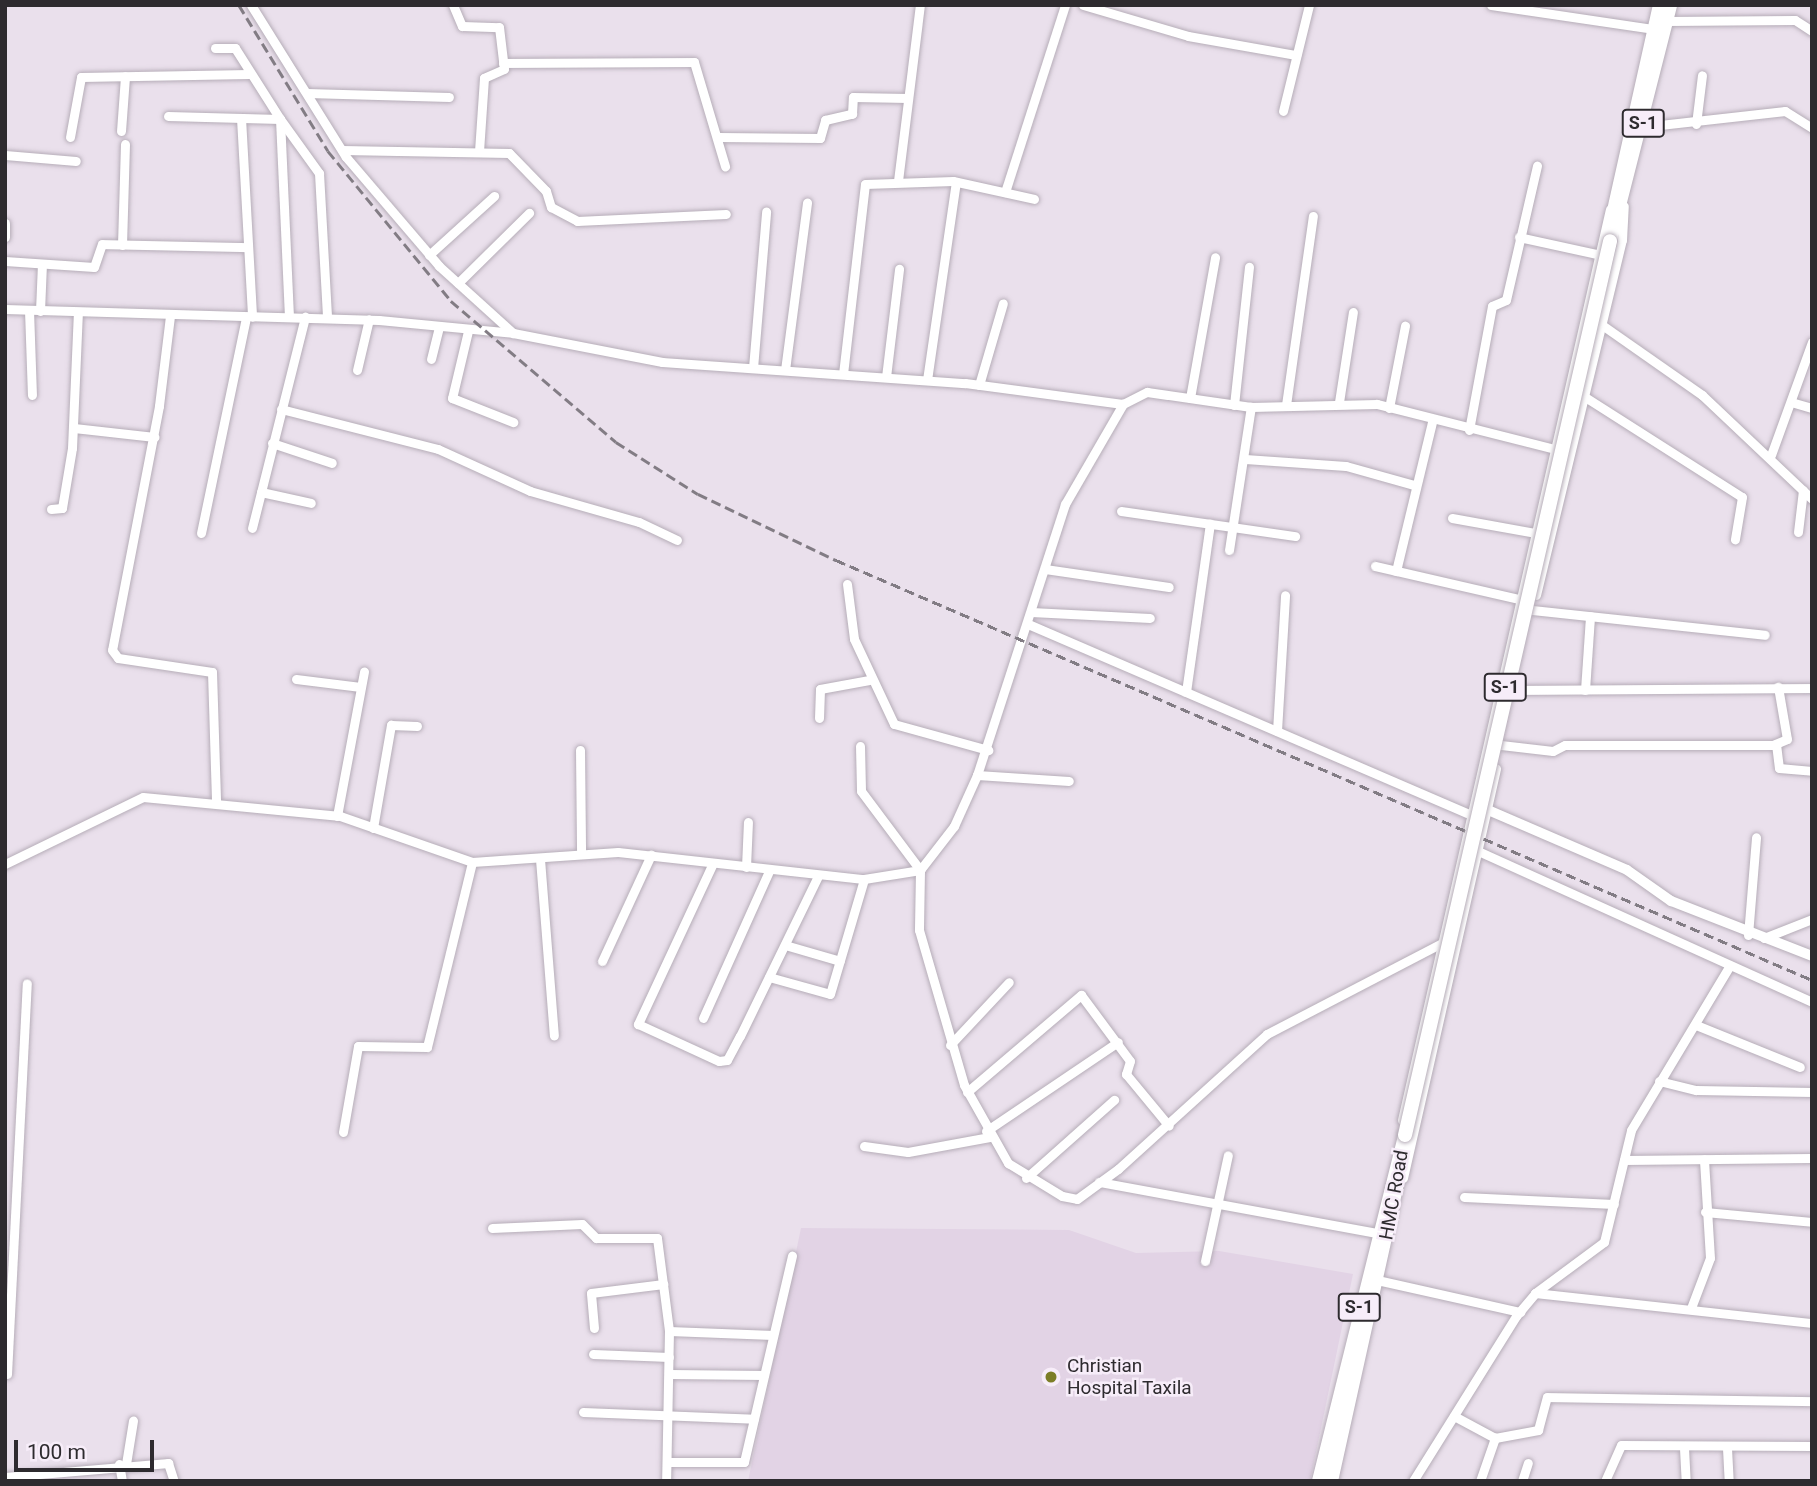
<!DOCTYPE html>
<style>
body{margin:0}
#map{position:relative;width:1817px;height:1486px;overflow:hidden;background:#eae0ec;font-family:Roboto,sans-serif}
div>[style]{position:absolute}
[style*='--x']{left:calc(var(--x)*1px);top:calc(var(--y)*1px);width:calc(var(--w)*1px);rotate:calc(var(--a)*1deg)}
.built>*{inset:0;background:#e2d3e5}
.roads{filter:drop-shadow(0 0 2px #b6adb8) drop-shadow(0 0 2px #b6adb8)}
.minor>*{height:9px;margin:-4.5px;padding:0 4.5px;transform-origin:4.5px;border-radius:4.5px;background:#fff}
.tertiary>*{height:10px;margin:-5px;padding:0 5px;transform-origin:5px;border-radius:5px;background:#fff}
.primary>*{height:14px;margin:-7px;padding:0 7px;transform-origin:7px;border-radius:7px;background:#fff}
.rail>*{height:2.5px;margin-top:-1.25px;transform-origin:0;background:repeating-linear-gradient(90deg,#827c84 0 10px,transparent 0 15px)}
.bridges{filter:drop-shadow(0 0 2px #b6adb8) drop-shadow(0 0 2px #b6adb8)}
.primary-bridge>*{height:14px;margin:-7px;padding:0 7px;transform-origin:7px;border-radius:7px;background:#fff}
.dots>*{width:19px;height:19px;translate:-50% -50%;box-sizing:border-box;border:4px solid #f7edf9;border-radius:50%}
span{translate:-50% -50%;white-space:nowrap;text-align:center;line-height:1.15;-webkit-text-stroke:5px #f7edf9;paint-order:stroke}
.shield-label span{padding:2px 5px;background:#f7edf9;border:2px solid;border-radius:5px;-webkit-text-stroke-width:0}
.shield-label{font-size:18px;color:#2e2b2f;font-weight:700}
.street-label{font-size:19px;color:#2e2b2f}
.poi-label{font-size:19px;color:#2e2b2f}
.left{translate:0 -50%;text-align:left}
.frame{position:absolute;inset:0;border:7px solid #2e2b2f;pointer-events:none}
.scale{position:absolute;left:14px;top:1440px;width:140px;height:32px;box-sizing:border-box;border:4px solid #2e2b2f;border-top:0;padding-left:9px;font-size:21px;line-height:24px;white-space:nowrap;color:#2e2b2f;-webkit-text-stroke:5px #f7edf9;paint-order:stroke}
</style>
<div id="map">
<div class="built">
<i style="clip-path:polygon(801px 1228px,1069px 1230px,1136px 1253px,1219px 1251px,1353px 1274px,1310px 1481px,748px 1481px)"></i>
</div>
<div class="roads">
<div class="minor">
<i style="--x:251;--y:5;--w:179;--a:58"></i>
<i style="--x:346;--y:157;--w:143;--a:49.5"></i>
<i style="--x:439;--y:266;--w:100;--a:42.2"></i>
<i style="--x:453;--y:5;--w:23;--a:67"></i>
<i style="--x:462;--y:26;--w:37;--a:2"></i>
<i style="--x:499;--y:27;--w:42;--a:83.2"></i>
<i style="--x:504;--y:69;--w:22;--a:156"></i>
<i style="--x:484;--y:78;--w:74;--a:93.9"></i>
<i style="--x:1083;--y:5;--w:109;--a:16.4"></i>
<i style="--x:1188;--y:36;--w:110;--a:10"></i>
<i style="--x:1491;--y:5;--w:165;--a:8.4"></i>
<i style="--x:1667;--y:21;--w:128;--a:-0.4"></i>
<i style="--x:1795;--y:20;--w:20;--a:33"></i>
<i style="--x:215;--y:48;--w:20;--a:0"></i>
<i style="--x:235;--y:48;--w:84;--a:57.6"></i>
<i style="--x:280;--y:119;--w:198;--a:87.4"></i>
<i style="--x:503;--y:63;--w:191;--a:-0.3"></i>
<i style="--x:694;--y:62;--w:109;--a:73.4"></i>
<i style="--x:307;--y:93;--w:142;--a:1.6"></i>
<i style="--x:1283;--y:111;--w:109;--a:-76.2"></i>
<i style="--x:168;--y:116;--w:112;--a:1.5"></i>
<i style="--x:280;--y:119;--w:67;--a:54.2"></i>
<i style="--x:319;--y:173;--w:145;--a:86.8"></i>
<i style="--x:241;--y:118;--w:199;--a:86.8"></i>
<i style="--x:1696;--y:124;--w:49;--a:-83"></i>
<i style="--x:1642;--y:127;--w:144;--a:-6.4"></i>
<i style="--x:1785;--y:111;--w:32;--a:32"></i>
<i style="--x:121;--y:131;--w:55;--a:-85.8"></i>
<i style="--x:70;--y:137;--w:61;--a:-79.6"></i>
<i style="--x:81;--y:77;--w:168;--a:-1"></i>
<i style="--x:718;--y:137;--w:102;--a:0.6"></i>
<i style="--x:820;--y:138;--w:19;--a:-74"></i>
<i style="--x:825;--y:120;--w:28;--a:-13"></i>
<i style="--x:852;--y:114;--w:17;--a:-87"></i>
<i style="--x:853;--y:97;--w:55;--a:1"></i>
<i style="--x:342;--y:150;--w:167;--a:1"></i>
<i style="--x:509;--y:153;--w:53;--a:45.8"></i>
<i style="--x:546;--y:191;--w:17;--a:73"></i>
<i style="--x:551;--y:207;--w:30;--a:28"></i>
<i style="--x:577;--y:221;--w:149;--a:-2.7"></i>
<i style="--x:5;--y:155;--w:71;--a:4.8"></i>
<i style="--x:898;--y:181;--w:177;--a:-82.9"></i>
<i style="--x:1005;--y:192;--w:196;--a:-72.2"></i>
<i style="--x:5;--y:223;--w:14;--a:90"></i>
<i style="--x:1519;--y:237;--w:79;--a:12.4"></i>
<i style="--x:122;--y:245;--w:101;--a:-88.3"></i>
<i style="--x:429;--y:255;--w:88;--a:-42.2"></i>
<i style="--x:5;--y:261;--w:89;--a:3.9"></i>
<i style="--x:94;--y:267;--w:24;--a:-71"></i>
<i style="--x:102;--y:244;--w:145;--a:1.2"></i>
<i style="--x:458;--y:283;--w:100;--a:-44.6"></i>
<i style="--x:5;--y:309;--w:374;--a:1.7"></i>
<i style="--x:379;--y:320;--w:135;--a:5.5"></i>
<i style="--x:513;--y:333;--w:152;--a:11"></i>
<i style="--x:662;--y:362;--w:304;--a:4"></i>
<i style="--x:965;--y:383;--w:159;--a:7.6"></i>
<i style="--x:1123;--y:404;--w:27;--a:-27"></i>
<i style="--x:1147;--y:392;--w:105;--a:8.2"></i>
<i style="--x:1251;--y:407;--w:126;--a:-1.4"></i>
<i style="--x:1377;--y:404;--w:184;--a:14.2"></i>
<i style="--x:29;--y:310;--w:85;--a:88"></i>
<i style="--x:40;--y:311;--w:47;--a:-87.6"></i>
<i style="--x:170;--y:316;--w:91;--a:97"></i>
<i style="--x:159;--y:406;--w:248;--a:100.9"></i>
<i style="--x:112;--y:650;--w:10;--a:53"></i>
<i style="--x:118;--y:658;--w:95;--a:8.5"></i>
<i style="--x:212;--y:672;--w:129;--a:88.2"></i>
<i style="--x:1602;--y:325;--w:122;--a:35"></i>
<i style="--x:1702;--y:395;--w:151;--a:43.4"></i>
<i style="--x:468;--y:331;--w:69;--a:103.4"></i>
<i style="--x:452;--y:398;--w:66;--a:21.5"></i>
<i style="--x:431;--y:359;--w:33;--a:-76"></i>
<i style="--x:753;--y:368;--w:157;--a:-85.2"></i>
<i style="--x:357;--y:370;--w:52;--a:-76.8"></i>
<i style="--x:785;--y:370;--w:169;--a:-82.5"></i>
<i style="--x:843;--y:374;--w:191;--a:-83.4"></i>
<i style="--x:865;--y:184;--w:88;--a:-2"></i>
<i style="--x:953;--y:181;--w:83;--a:12.5"></i>
<i style="--x:886;--y:377;--w:109;--a:-83.1"></i>
<i style="--x:927;--y:380;--w:200;--a:-81.7"></i>
<i style="--x:979;--y:385;--w:85;--a:-73.7"></i>
<i style="--x:1585;--y:397;--w:186;--a:32.5"></i>
<i style="--x:1742;--y:497;--w:43;--a:99.5"></i>
<i style="--x:1190;--y:398;--w:143;--a:-79.9"></i>
<i style="--x:1339;--y:402;--w:91;--a:-81.2"></i>
<i style="--x:1791;--y:402;--w:22;--a:16"></i>
<i style="--x:1234;--y:405;--w:139;--a:-83.8"></i>
<i style="--x:1286;--y:405;--w:191;--a:-81.9"></i>
<i style="--x:1389;--y:408;--w:84;--a:-79"></i>
<i style="--x:281;--y:409;--w:162;--a:14.3"></i>
<i style="--x:438;--y:449;--w:101;--a:24.5"></i>
<i style="--x:530;--y:491;--w:113;--a:15.9"></i>
<i style="--x:639;--y:522;--w:42;--a:25.3"></i>
<i style="--x:74;--y:428;--w:81;--a:6.4"></i>
<i style="--x:1469;--y:430;--w:126;--a:-79.5"></i>
<i style="--x:1492;--y:306;--w:15;--a:-23"></i>
<i style="--x:1506;--y:300;--w:138;--a:-77"></i>
<i style="--x:272;--y:443;--w:63;--a:18.4"></i>
<i style="--x:1771;--y:455;--w:120;--a:-70.1"></i>
<i style="--x:1245;--y:459;--w:101;--a:4"></i>
<i style="--x:1346;--y:466;--w:71;--a:15.6"></i>
<i style="--x:261;--y:492;--w:51;--a:12.4"></i>
<i style="--x:51;--y:509;--w:11;--a:-5"></i>
<i style="--x:62;--y:508;--w:61;--a:-80.5"></i>
<i style="--x:72;--y:448;--w:135;--a:-87.5"></i>
<i style="--x:1121;--y:511;--w:176;--a:8.2"></i>
<i style="--x:1452;--y:518;--w:84;--a:10.2"></i>
<i style="--x:252;--y:528;--w:218;--a:-75.9"></i>
<i style="--x:1798;--y:532;--w:42;--a:-83.2"></i>
<i style="--x:201;--y:533;--w:221;--a:-78.2"></i>
<i style="--x:1229;--y:550;--w:145;--a:-81.3"></i>
<i style="--x:1375;--y:566;--w:148;--a:12.9"></i>
<i style="--x:1045;--y:569;--w:125;--a:8.3"></i>
<i style="--x:1396;--y:571;--w:153;--a:-76.4"></i>
<i style="--x:847;--y:584;--w:55;--a:82.7"></i>
<i style="--x:854;--y:639;--w:94;--a:64.8"></i>
<i style="--x:894;--y:724;--w:98;--a:15.5"></i>
<i style="--x:1536;--y:595;--w:365;--a:-76.4"></i>
<i style="--x:1622;--y:240;--w:34;--a:-87"></i>
<i style="--x:1532;--y:610;--w:234;--a:6.1"></i>
<i style="--x:1031;--y:612;--w:119;--a:2.9"></i>
<i style="--x:1028;--y:624;--w:478;--a:23.3"></i>
<i style="--x:296;--y:679;--w:65;--a:7"></i>
<i style="--x:1513;--y:690;--w:299;--a:-0.4"></i>
<i style="--x:1585;--y:690;--w:74;--a:-86.1"></i>
<i style="--x:1186;--y:692;--w:170;--a:-81.9"></i>
<i style="--x:819;--y:718;--w:29;--a:-88"></i>
<i style="--x:820;--y:689;--w:50;--a:-10.4"></i>
<i style="--x:1277;--y:731;--w:136;--a:-86.6"></i>
<i style="--x:1776;--y:744;--w:24;--a:83"></i>
<i style="--x:1779;--y:768;--w:33;--a:5"></i>
<i style="--x:1501;--y:745;--w:52;--a:6.6"></i>
<i style="--x:1553;--y:751;--w:13;--a:-27"></i>
<i style="--x:1565;--y:745;--w:208;--a:0"></i>
<i style="--x:1773;--y:745;--w:15;--a:-23"></i>
<i style="--x:1787;--y:739;--w:53;--a:-99.8"></i>
<i style="--x:860;--y:746;--w:45;--a:88.7"></i>
<i style="--x:861;--y:791;--w:99;--a:53.2"></i>
<i style="--x:920;--y:870;--w:60;--a:91"></i>
<i style="--x:919;--y:930;--w:161;--a:73.8"></i>
<i style="--x:964;--y:1085;--w:90;--a:60.6"></i>
<i style="--x:1008;--y:1163;--w:63;--a:31.4"></i>
<i style="--x:1062;--y:1196;--w:15;--a:11"></i>
<i style="--x:1077;--y:1199;--w:51;--a:-36.2"></i>
<i style="--x:1118;--y:1169;--w:201;--a:-42.2"></i>
<i style="--x:1267;--y:1034;--w:195;--a:-27.5"></i>
<i style="--x:580;--y:750;--w:103;--a:89.4"></i>
<i style="--x:977;--y:775;--w:92;--a:3.7"></i>
<i style="--x:337;--y:816;--w:147;--a:-79.4"></i>
<i style="--x:373;--y:828;--w:105;--a:-80.1"></i>
<i style="--x:391;--y:725;--w:26;--a:2"></i>
<i style="--x:1478;--y:851;--w:367;--a:24.3"></i>
<i style="--x:540;--y:859;--w:177;--a:85.5"></i>
<i style="--x:713;--y:863;--w:178;--a:115"></i>
<i style="--x:638;--y:1024;--w:89;--a:24.6"></i>
<i style="--x:719;--y:1061;--w:8;--a:-7"></i>
<i style="--x:727;--y:1060;--w:27;--a:-62"></i>
<i style="--x:740;--y:1036;--w:178;--a:-64"></i>
<i style="--x:5;--y:864;--w:153;--a:-25.9"></i>
<i style="--x:143;--y:797;--w:198;--a:5.5"></i>
<i style="--x:340;--y:816;--w:140;--a:19.2"></i>
<i style="--x:472;--y:862;--w:146;--a:-3.9"></i>
<i style="--x:618;--y:852;--w:247;--a:6.3"></i>
<i style="--x:864;--y:879;--w:57;--a:-9.1"></i>
<i style="--x:920;--y:870;--w:56;--a:-52.3"></i>
<i style="--x:954;--y:826;--w:56;--a:-65.7"></i>
<i style="--x:977;--y:775;--w:285;--a:-72"></i>
<i style="--x:1065;--y:504;--w:116;--a:-59.9"></i>
<i style="--x:746;--y:867;--w:45;--a:-87.5"></i>
<i style="--x:1748;--y:935;--w:98;--a:-85.3"></i>
<i style="--x:1764;--y:938;--w:52;--a:-21.6"></i>
<i style="--x:785;--y:945;--w:57;--a:16.2"></i>
<i style="--x:602;--y:961;--w:117;--a:-65.2"></i>
<i style="--x:769;--y:977;--w:63;--a:15.6"></i>
<i style="--x:830;--y:994;--w:120;--a:-73.5"></i>
<i style="--x:703;--y:1018;--w:161;--a:-65.8"></i>
<i style="--x:1696;--y:1025;--w:112;--a:22"></i>
<i style="--x:950;--y:1045;--w:86;--a:-46.9"></i>
<i style="--x:1659;--y:1081;--w:38;--a:14"></i>
<i style="--x:1696;--y:1090;--w:116;--a:1"></i>
<i style="--x:967;--y:1092;--w:150;--a:-40.4"></i>
<i style="--x:1081;--y:995;--w:82;--a:53.4"></i>
<i style="--x:1130;--y:1061;--w:14;--a:107"></i>
<i style="--x:1126;--y:1074;--w:67;--a:50.4"></i>
<i style="--x:1402;--y:1120;--w:934;--a:-77.14"></i>
<i style="--x:986;--y:1131;--w:159;--a:-34"></i>
<i style="--x:343;--y:1132;--w:87;--a:-80.1"></i>
<i style="--x:358;--y:1046;--w:69;--a:0.8"></i>
<i style="--x:427;--y:1047;--w:190;--a:-76.3"></i>
<i style="--x:864;--y:1146;--w:44;--a:7.8"></i>
<i style="--x:908;--y:1152;--w:83;--a:-10.4"></i>
<i style="--x:1624;--y:1160;--w:187;--a:-0.6"></i>
<i style="--x:1026;--y:1178;--w:118;--a:-41.6"></i>
<i style="--x:1403;--y:1178;--w:420;--a:-77.2"></i>
<i style="--x:1099;--y:1182;--w:282;--a:10.4"></i>
<i style="--x:1464;--y:1197;--w:150;--a:2.7"></i>
<i style="--x:1705;--y:1212;--w:107;--a:5.3"></i>
<i style="--x:492;--y:1228;--w:90;--a:-2.5"></i>
<i style="--x:582;--y:1224;--w:20;--a:45"></i>
<i style="--x:596;--y:1238;--w:61;--a:0"></i>
<i style="--x:657;--y:1238;--w:94;--a:82.6"></i>
<i style="--x:669;--y:1331;--w:150;--a:91.1"></i>
<i style="--x:1205;--y:1261;--w:108;--a:-77.8"></i>
<i style="--x:1377;--y:1280;--w:147;--a:12.6"></i>
<i style="--x:1535;--y:1293;--w:279;--a:6.2"></i>
<i style="--x:1691;--y:1308;--w:53;--a:-69.2"></i>
<i style="--x:1710;--y:1258;--w:99;--a:-93.5"></i>
<i style="--x:594;--y:1328;--w:35;--a:-95"></i>
<i style="--x:591;--y:1293;--w:73;--a:-7.1"></i>
<i style="--x:669;--y:1331;--w:104;--a:2.2"></i>
<i style="--x:593;--y:1354;--w:76;--a:2.3"></i>
<i style="--x:7;--y:1374;--w:391;--a:-87.1"></i>
<i style="--x:669;--y:1374;--w:95;--a:0.6"></i>
<i style="--x:583;--y:1412;--w:171;--a:2.3"></i>
<i style="--x:1454;--y:1416;--w:47;--a:28.2"></i>
<i style="--x:1495;--y:1438;--w:44;--a:-10.5"></i>
<i style="--x:1538;--y:1430;--w:34;--a:-75"></i>
<i style="--x:1547;--y:1397;--w:265;--a:0.9"></i>
<i style="--x:1684;--y:1448;--w:33;--a:87"></i>
<i style="--x:1727;--y:1448;--w:33;--a:87"></i>
<i style="--x:669;--y:1462;--w:75;--a:0"></i>
<i style="--x:744;--y:1462;--w:212;--a:-76.9"></i>
<i style="--x:119;--y:1464;--w:17;--a:80"></i>
<i style="--x:126;--y:1464;--w:44;--a:-80.8"></i>
<i style="--x:5;--y:1477;--w:164;--a:-4.9"></i>
<i style="--x:168;--y:1463;--w:19;--a:72"></i>
<i style="--x:1413;--y:1481;--w:195;--a:-58"></i>
<i style="--x:1516;--y:1316;--w:30;--a:-50"></i>
<i style="--x:1535;--y:1293;--w:86;--a:-36.5"></i>
<i style="--x:1604;--y:1242;--w:115;--a:-76.4"></i>
<i style="--x:1631;--y:1130;--w:192;--a:-59"></i>
<i style="--x:1480;--y:1481;--w:46;--a:-70.8"></i>
<i style="--x:1522;--y:1481;--w:19;--a:-72"></i>
<i style="--x:1605;--y:1481;--w:39;--a:-66"></i>
<i style="--x:1621;--y:1445;--w:191;--a:0.3"></i>
</div>
<div class="tertiary">
<i style="--x:1488;--y:810;--w:151;--a:23.3"></i>
<i style="--x:1627;--y:870;--w:54;--a:35.2"></i>
<i style="--x:1671;--y:901;--w:151;--a:21.3"></i>
</div>
<div class="primary">
<i style="--x:1613;--y:215;--w:215;--a:-77.4"></i>
<i style="--x:1610;--y:241;--w:244;--a:-75.7"></i>
<i style="--x:1319;--y:1481;--w:357;--a:-76"></i>
<i style="--x:1331;--y:1481;--w:318;--a:-77.5"></i>
</div>
</div>
<div class="rail">
<i style="--x:239;--y:5;--w:171;--a:58.6"></i>
<i style="--x:328;--y:151;--w:194;--a:50.6"></i>
<i style="--x:451;--y:301;--w:217;--a:40.5"></i>
<i style="--x:616;--y:442;--w:97;--a:32.4"></i>
<i style="--x:698;--y:494;--w:153;--a:25.6"></i>
<i style="--x:836;--y:560;--w:1063;--a:23.28"></i>
</div>
<div class="bridges">
<div class="primary-bridge">
<i style="--x:1405;--y:1135;--w:917;--a:-77.08"></i>
</div>
</div>
<div class="dots">
<i style="left:1051px;top:1377px;background:#7c7e27"></i>
</div>
<div class="shield-label">
<span style="left:1643px;top:123px">S-1</span>
<span style="left:1505px;top:687px">S-1</span>
<span style="left:1359px;top:1307px">S-1</span>
</div>
<div class="street-label">
<span style="left:1394px;top:1195px;rotate:-80deg">HMC Road</span>
</div>
<div class="poi-label">
<span class="left" style="left:1067px;top:1377px">Christian<br>Hospital Taxila</span>
</div>
<div class="frame"></div>
<div class="scale">100 m</div>
</div>
